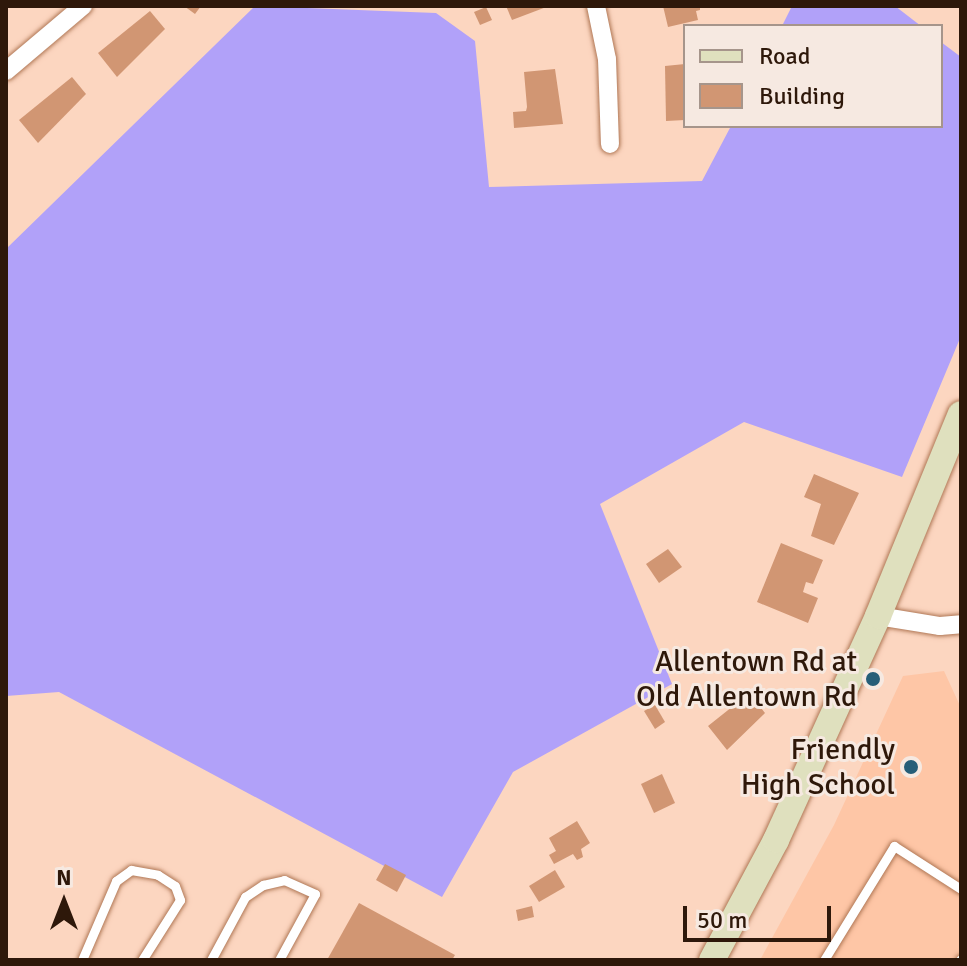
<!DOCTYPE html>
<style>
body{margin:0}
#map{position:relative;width:967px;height:966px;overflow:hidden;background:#fcd6c0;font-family:Signika,sans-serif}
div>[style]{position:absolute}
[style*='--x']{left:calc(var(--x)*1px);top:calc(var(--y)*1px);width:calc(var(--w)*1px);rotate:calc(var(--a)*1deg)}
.built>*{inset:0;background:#fec6a6}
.forest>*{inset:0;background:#b1a1f9}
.building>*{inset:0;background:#d19673}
.roads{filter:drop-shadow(0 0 2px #b07755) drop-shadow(0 0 2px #b07755)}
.lane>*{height:9px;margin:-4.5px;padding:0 4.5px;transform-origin:4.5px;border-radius:4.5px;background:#fff}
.street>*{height:18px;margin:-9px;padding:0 9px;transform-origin:9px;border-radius:9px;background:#fff}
.secondary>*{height:26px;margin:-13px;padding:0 13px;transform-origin:13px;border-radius:13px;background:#dfe0be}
.dots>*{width:22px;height:22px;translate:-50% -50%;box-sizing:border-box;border:4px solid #f6e9e1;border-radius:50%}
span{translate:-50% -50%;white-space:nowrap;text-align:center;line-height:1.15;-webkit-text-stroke:6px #f6e9e1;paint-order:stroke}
.poi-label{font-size:30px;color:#2e180a}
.right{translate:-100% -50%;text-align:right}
.frame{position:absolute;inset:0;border:8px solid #2e180a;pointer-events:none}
.legend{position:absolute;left:683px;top:24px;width:260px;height:104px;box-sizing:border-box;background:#f6e9e1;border:2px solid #a6958b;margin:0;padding:10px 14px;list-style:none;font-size:24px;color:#2e180a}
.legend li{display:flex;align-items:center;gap:16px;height:40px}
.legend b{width:40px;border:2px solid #a6958b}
.north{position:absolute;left:24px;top:862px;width:80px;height:80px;-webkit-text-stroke:6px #f6e9e1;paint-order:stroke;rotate:0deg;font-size:22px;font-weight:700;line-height:32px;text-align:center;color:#2e180a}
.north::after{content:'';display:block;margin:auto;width:28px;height:36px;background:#2e180a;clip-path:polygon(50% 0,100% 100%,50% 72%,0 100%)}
.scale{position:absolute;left:683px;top:906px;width:148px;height:36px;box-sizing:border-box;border:4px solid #2e180a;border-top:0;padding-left:10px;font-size:24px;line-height:28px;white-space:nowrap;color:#2e180a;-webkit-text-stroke:6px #f6e9e1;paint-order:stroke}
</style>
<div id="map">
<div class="built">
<i style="clip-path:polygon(944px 671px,961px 708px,961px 960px,760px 960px,834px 825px,903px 676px)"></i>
</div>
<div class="forest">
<i style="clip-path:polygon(255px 6px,436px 13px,475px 41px,489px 187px,702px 181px,731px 126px,941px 126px,941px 42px,961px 57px,961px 336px,902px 477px,744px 422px,600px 504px,672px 684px,513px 772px,442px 897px,59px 692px,6px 696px,6px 249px)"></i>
<i style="clip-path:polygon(792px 6px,895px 6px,921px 26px,782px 26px)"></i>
</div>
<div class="building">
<i style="clip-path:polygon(184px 6px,201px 6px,195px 14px)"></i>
<i style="clip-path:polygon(506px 6px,549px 6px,512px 20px)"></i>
<i style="clip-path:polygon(663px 6px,700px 6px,700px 10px,696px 11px,698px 20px,668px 27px)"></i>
<i style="clip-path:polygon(486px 7px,492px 20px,480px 25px,474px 12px)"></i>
<i style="clip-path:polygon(150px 11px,165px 29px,117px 77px,98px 53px)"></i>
<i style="clip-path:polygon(685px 64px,685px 120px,666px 121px,665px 66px)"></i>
<i style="clip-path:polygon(555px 69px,563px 124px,514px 128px,513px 112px,526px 111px,527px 107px,524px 72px)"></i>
<i style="clip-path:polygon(72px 77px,86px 94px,38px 143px,19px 120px)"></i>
<i style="clip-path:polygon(814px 474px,859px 493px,834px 545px,811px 536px,821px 504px,804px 497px)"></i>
<i style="clip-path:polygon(781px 543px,823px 560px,813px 584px,806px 582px,803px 592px,818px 598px,808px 623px,757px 602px)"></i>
<i style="clip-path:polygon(668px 549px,682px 567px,659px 583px,646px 564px)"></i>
<i style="clip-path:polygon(742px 699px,747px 705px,754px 699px,765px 713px,727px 750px,708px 726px)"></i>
<i style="clip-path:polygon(655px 705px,665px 722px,655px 729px,644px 711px)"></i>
<i style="clip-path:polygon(662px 774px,675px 803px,654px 813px,641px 784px)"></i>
<i style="clip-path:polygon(577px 821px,590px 843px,581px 849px,583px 857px,577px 860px,573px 854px,554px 864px,549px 855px,556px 851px,549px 838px)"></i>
<i style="clip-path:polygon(385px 864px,406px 875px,397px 892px,376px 880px)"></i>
<i style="clip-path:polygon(555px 870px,565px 887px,539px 902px,529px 886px)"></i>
<i style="clip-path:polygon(359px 903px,455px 955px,452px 960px,327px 960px)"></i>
<i style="clip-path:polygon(532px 906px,534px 917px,518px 921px,516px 910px)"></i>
</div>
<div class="roads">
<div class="lane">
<i style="--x:82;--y:960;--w:86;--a:-66.7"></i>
<i style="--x:116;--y:881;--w:19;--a:-36"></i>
<i style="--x:131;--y:870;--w:27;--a:10"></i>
<i style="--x:158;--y:875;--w:20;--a:33"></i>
<i style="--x:175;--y:886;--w:15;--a:70"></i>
<i style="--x:180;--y:900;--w:71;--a:122.3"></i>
<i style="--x:211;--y:960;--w:72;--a:-61.6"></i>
<i style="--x:245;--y:897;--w:22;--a:-34"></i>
<i style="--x:263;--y:885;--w:22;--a:-13"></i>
<i style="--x:284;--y:880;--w:34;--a:24"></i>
<i style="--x:315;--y:894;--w:75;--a:118.6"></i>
<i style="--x:824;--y:960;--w:134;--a:-58.4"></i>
<i style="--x:894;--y:846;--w:80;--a:32.7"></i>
<i style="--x:960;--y:960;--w:1;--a:-45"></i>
</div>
<div class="street">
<i style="--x:596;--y:6;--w:54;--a:78.3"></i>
<i style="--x:607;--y:59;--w:85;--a:88"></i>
<i style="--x:6;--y:71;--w:101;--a:-40.2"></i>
<i style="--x:878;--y:616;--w:63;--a:9.2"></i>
<i style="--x:940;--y:626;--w:21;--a:-5"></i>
</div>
<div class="secondary">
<i style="--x:712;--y:960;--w:136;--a:-61.9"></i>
<i style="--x:776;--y:840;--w:246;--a:-65.5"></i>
<i style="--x:878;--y:616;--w:218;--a:-67.7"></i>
</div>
</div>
<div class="dots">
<i style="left:873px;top:679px;background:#265e78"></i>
<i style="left:911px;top:767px;background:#265e78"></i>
</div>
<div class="poi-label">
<span class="right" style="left:857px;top:679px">Allentown Rd at<br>Old Allentown Rd</span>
<span class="right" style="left:895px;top:767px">Friendly<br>High School</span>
</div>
<div class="frame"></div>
<ul class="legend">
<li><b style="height:10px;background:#dfe0be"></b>Road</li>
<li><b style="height:22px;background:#d19673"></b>Building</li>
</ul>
<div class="north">N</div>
<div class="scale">50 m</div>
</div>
